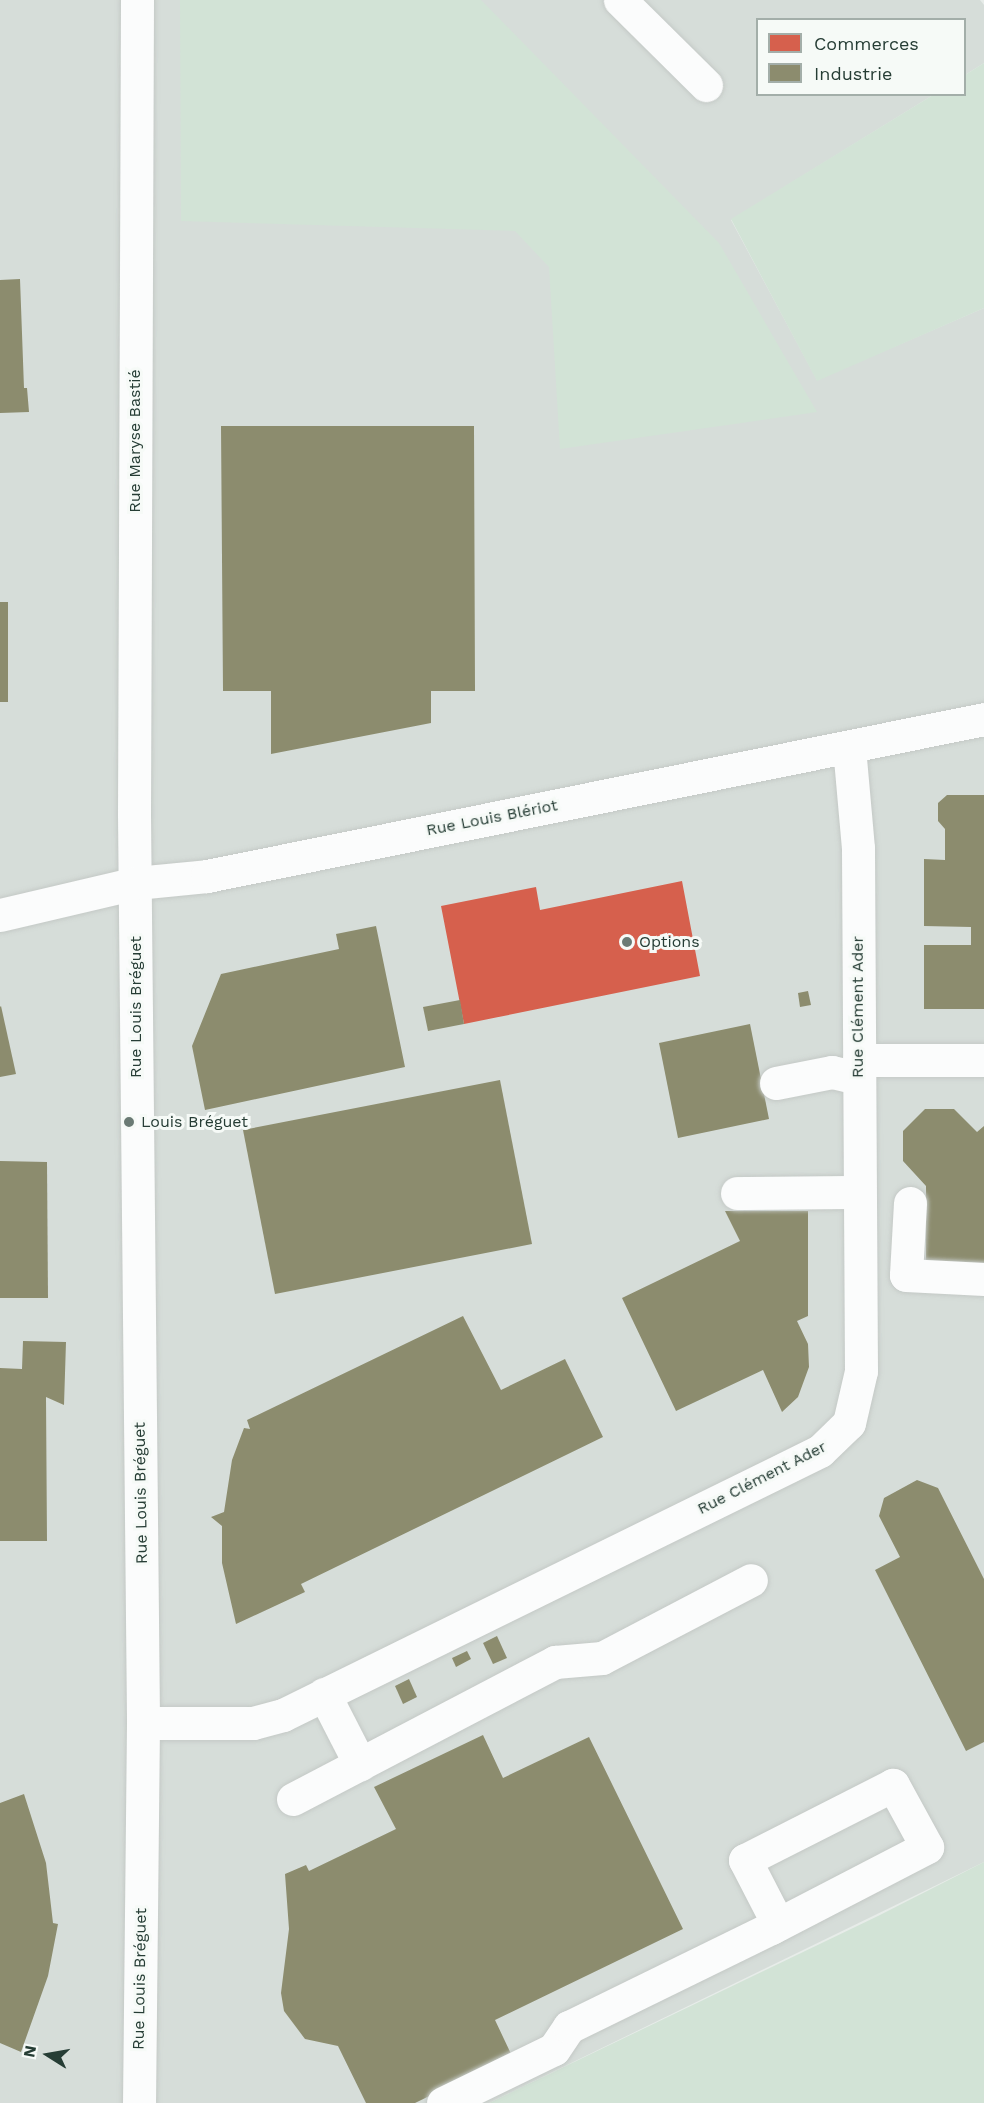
<!DOCTYPE html>
<meta charset="utf-8">
<style>
body{margin:0}
#map{position:relative;width:984px;height:2103px;overflow:hidden;background:#e7ece9;font-family:"Work Sans",sans-serif}
div>[style]{position:absolute}
[style*='--x']{left:calc(var(--x)*1px);top:calc(var(--y)*1px);width:calc(var(--w)*1px);rotate:calc(var(--a)*1deg)}
.built>*{inset:0;background:#d6ddd9}
.green>*{inset:0;background:#d2e3d6}
.shops>*{inset:0;background:#d6604d}
.industry>*{inset:0;background:#8c8c6e}
.roads{filter:drop-shadow(0 0 2px #c4c9c6) drop-shadow(0 0 2px #c4c9c6)}
.minor>*{height:33px;margin:-16.5px;padding:0 16.5px;transform-origin:16.5px;border-radius:16.5px;background:#fbfcfc}
.dots>*{width:16px;height:16px;translate:-50% -50%;box-sizing:border-box;border:3px solid #f6faf7;border-radius:50%}
span{translate:-50% -50%;white-space:nowrap;text-align:center;line-height:1.15;-webkit-text-stroke:6px #f6faf7;paint-order:stroke}
.street-label{font-size:16px;color:#263d35}
.poi-label{font-size:16px;color:#263d35}
.left{translate:0 -50%;text-align:left}
.legend{position:absolute;left:756px;top:18px;width:210px;height:78px;box-sizing:border-box;background:#f6faf7;border:2px solid #a3aea9;margin:0;padding:8px 10px;list-style:none;font-size:18px;color:#263d35}
.legend li{display:flex;align-items:center;gap:12px;height:30px}
.legend b{width:30px;border:2px solid #a3aea9}
.north{position:absolute;left:18px;top:2025px;width:60px;height:60px;-webkit-text-stroke:4px #f6faf7;paint-order:stroke;rotate:281deg;font-size:16px;font-weight:700;line-height:24px;text-align:center;color:#263d35}
.north::after{content:'';display:block;margin:auto;width:21px;height:27px;background:#263d35;clip-path:polygon(50% 0,100% 100%,50% 72%,0 100%)}
</style>
<div id="map">
<div class="built">
<i style="clip-path:polygon(0 0,980px 0,984px 5px,984px 63px,965px 75px,964px 20px,758px 20px,758px 94px,933px 95px,731px 220px,817px 380px,984px 308px,984px 1862px,489px 2103px,0 2103px)"></i>
</div>
<div class="green">
<i style="clip-path:polygon(180px 0,481px 0,719px 243px,817px 412px,560px 449px,549px 267px,515px 231px,181px 221px)"></i>
<i style="clip-path:polygon(984px 63px,984px 308px,817px 381px,731px 219px,933px 95px,964px 94px,965px 75px)"></i>
<i style="clip-path:polygon(984px 1862px,984px 2103px,489px 2103px,878px 1916px)"></i>
</div>
<div class="shops">
<i style="clip-path:polygon(682px 881px,700px 976px,464px 1024px,441px 906px,536px 887px,540px 910px)"></i>
</div>
<div class="industry">
<i style="clip-path:polygon(20px 279px,24px 388px,27px 388px,29px 412px,0 413px,0 280px)"></i>
<i style="clip-path:polygon(221px 426px,474px 426px,475px 691px,431px 691px,431px 723px,271px 754px,271px 691px,223px 691px)"></i>
<i style="clip-path:polygon(0 602px,8px 602px,8px 702px,0 702px)"></i>
<i style="clip-path:polygon(947px 795px,984px 795px,984px 1009px,924px 1009px,924px 945px,971px 945px,971px 927px,924px 926px,924px 859px,945px 860px,945px 829px,938px 821px,938px 803px)"></i>
<i style="clip-path:polygon(376px 926px,405px 1067px,205px 1110px,192px 1046px,221px 974px,339px 949px,336px 934px)"></i>
<i style="clip-path:polygon(808px 991px,811px 1005px,800px 1007px,798px 993px)"></i>
<i style="clip-path:polygon(460px 1000px,464px 1024px,428px 1031px,423px 1007px)"></i>
<i style="clip-path:polygon(1px 1006px,16px 1074px,0 1077px,0 1007px)"></i>
<i style="clip-path:polygon(750px 1024px,769px 1119px,678px 1138px,659px 1043px)"></i>
<i style="clip-path:polygon(500px 1080px,532px 1244px,275px 1294px,243px 1130px)"></i>
<i style="clip-path:polygon(925px 1109px,954px 1109px,977px 1132px,984px 1126px,984px 1263px,926px 1263px,926px 1186px,903px 1161px,903px 1131px)"></i>
<i style="clip-path:polygon(0 1161px,47px 1162px,48px 1298px,0 1298px)"></i>
<i style="clip-path:polygon(725px 1211px,808px 1211px,808px 1316px,797px 1321px,808px 1344px,809px 1367px,798px 1397px,782px 1412px,763px 1370px,676px 1411px,622px 1298px,740px 1241px)"></i>
<i style="clip-path:polygon(463px 1316px,501px 1390px,565px 1359px,603px 1437px,301px 1584px,305px 1592px,236px 1624px,222px 1563px,222px 1526px,211px 1517px,224px 1512px,232px 1460px,244px 1428px,250px 1429px,247px 1420px)"></i>
<i style="clip-path:polygon(23px 1341px,66px 1342px,64px 1405px,46px 1397px,47px 1541px,0 1541px,0 1368px,22px 1369px)"></i>
<i style="clip-path:polygon(917px 1480px,938px 1488px,984px 1579px,984px 1742px,966px 1751px,875px 1570px,900px 1557px,879px 1516px,884px 1498px)"></i>
<i style="clip-path:polygon(497px 1636px,507px 1658px,493px 1664px,483px 1643px)"></i>
<i style="clip-path:polygon(467px 1651px,471px 1659px,456px 1667px,452px 1658px)"></i>
<i style="clip-path:polygon(409px 1679px,417px 1697px,403px 1704px,395px 1686px)"></i>
<i style="clip-path:polygon(483px 1735px,503px 1778px,589px 1737px,683px 1929px,495px 2020px,512px 2056px,415px 2103px,366px 2103px,338px 2046px,305px 2039px,284px 2011px,281px 1993px,289px 1929px,285px 1874px,306px 1865px,309px 1871px,396px 1829px,374px 1787px)"></i>
<i style="clip-path:polygon(24px 1794px,46px 1863px,53px 1923px,58px 1924px,48px 1976px,21px 2052px,0 2043px,0 1803px)"></i>
</div>
<div class="roads">
<div class="minor">
<i style="--x:137;--y:0;--w:814;--a:90.21"></i>
<i style="--x:134;--y:814;--w:909;--a:89.43"></i>
<i style="--x:143;--y:1723;--w:380;--a:90.6"></i>
<i style="--x:620;--y:0;--w:121;--a:44.7"></i>
<i style="--x:0;--y:915;--w:140;--a:-13.2"></i>
<i style="--x:136;--y:883;--w:71;--a:-5.6"></i>
<i style="--x:207;--y:876;--w:793;--a:-11.42"></i>
<i style="--x:859;--y:1060;--w:125;--a:0"></i>
<i style="--x:776;--y:1083;--w:57;--a:-11.1"></i>
<i style="--x:832;--y:1072;--w:27;--a:13"></i>
<i style="--x:737;--y:1193;--w:122;--a:-0.5"></i>
<i style="--x:910;--y:1203;--w:72;--a:93.2"></i>
<i style="--x:906;--y:1275;--w:78;--a:2.9"></i>
<i style="--x:324;--y:1694;--w:79;--a:62.8"></i>
<i style="--x:143;--y:1723;--w:110;--a:0"></i>
<i style="--x:253;--y:1723;--w:31;--a:-15"></i>
<i style="--x:283;--y:1715;--w:598;--a:-26.18"></i>
<i style="--x:820;--y:1451;--w:40;--a:-44"></i>
<i style="--x:849;--y:1423;--w:53;--a:-77"></i>
<i style="--x:861;--y:1371;--w:523;--a:-90.33"></i>
<i style="--x:858;--y:848;--w:101;--a:-95.1"></i>
<i style="--x:293;--y:1799;--w:296;--a:-27.6"></i>
<i style="--x:555;--y:1662;--w:47;--a:-4.9"></i>
<i style="--x:602;--y:1658;--w:168;--a:-27.6"></i>
<i style="--x:443;--y:2103;--w:123;--a:-25.9"></i>
<i style="--x:554;--y:2049;--w:27;--a:-56"></i>
<i style="--x:569;--y:2027;--w:225;--a:-26.1"></i>
<i style="--x:771;--y:1928;--w:176;--a:-27.4"></i>
<i style="--x:927;--y:1847;--w:71;--a:-118.7"></i>
<i style="--x:893;--y:1785;--w:166;--a:153.1"></i>
<i style="--x:745;--y:1860;--w:72;--a:62.7"></i>
</div>
</div>
<div class="dots">
<i style="left:627px;top:942px;background:#6a7a74"></i>
<i style="left:129px;top:1122px;background:#6a7a74"></i>
</div>
<div class="street-label">
<span style="left:135px;top:441px;rotate:-90deg">Rue Maryse Bastié</span>
<span style="left:492px;top:818px;rotate:-11deg">Rue Louis Blériot</span>
<span style="left:136px;top:1007px;rotate:-90deg">Rue Louis Bréguet</span>
<span style="left:858px;top:1007px;rotate:-90deg">Rue Clément Ader</span>
<span style="left:762px;top:1478px;rotate:-27deg">Rue Clément Ader</span>
<span style="left:141px;top:1493px;rotate:-91deg">Rue Louis Bréguet</span>
<span style="left:140px;top:1979px;rotate:-89deg">Rue Louis Bréguet</span>
</div>
<div class="poi-label">
<span class="left" style="left:639px;top:942px">Options</span>
<span class="left" style="left:141px;top:1122px">Louis Bréguet</span>
</div>
<ul class="legend">
<li><b style="height:16px;background:#d6604d"></b>Commerces</li>
<li><b style="height:16px;background:#8c8c6e"></b>Industrie</li>
</ul>
<div class="north">N</div>
</div>
